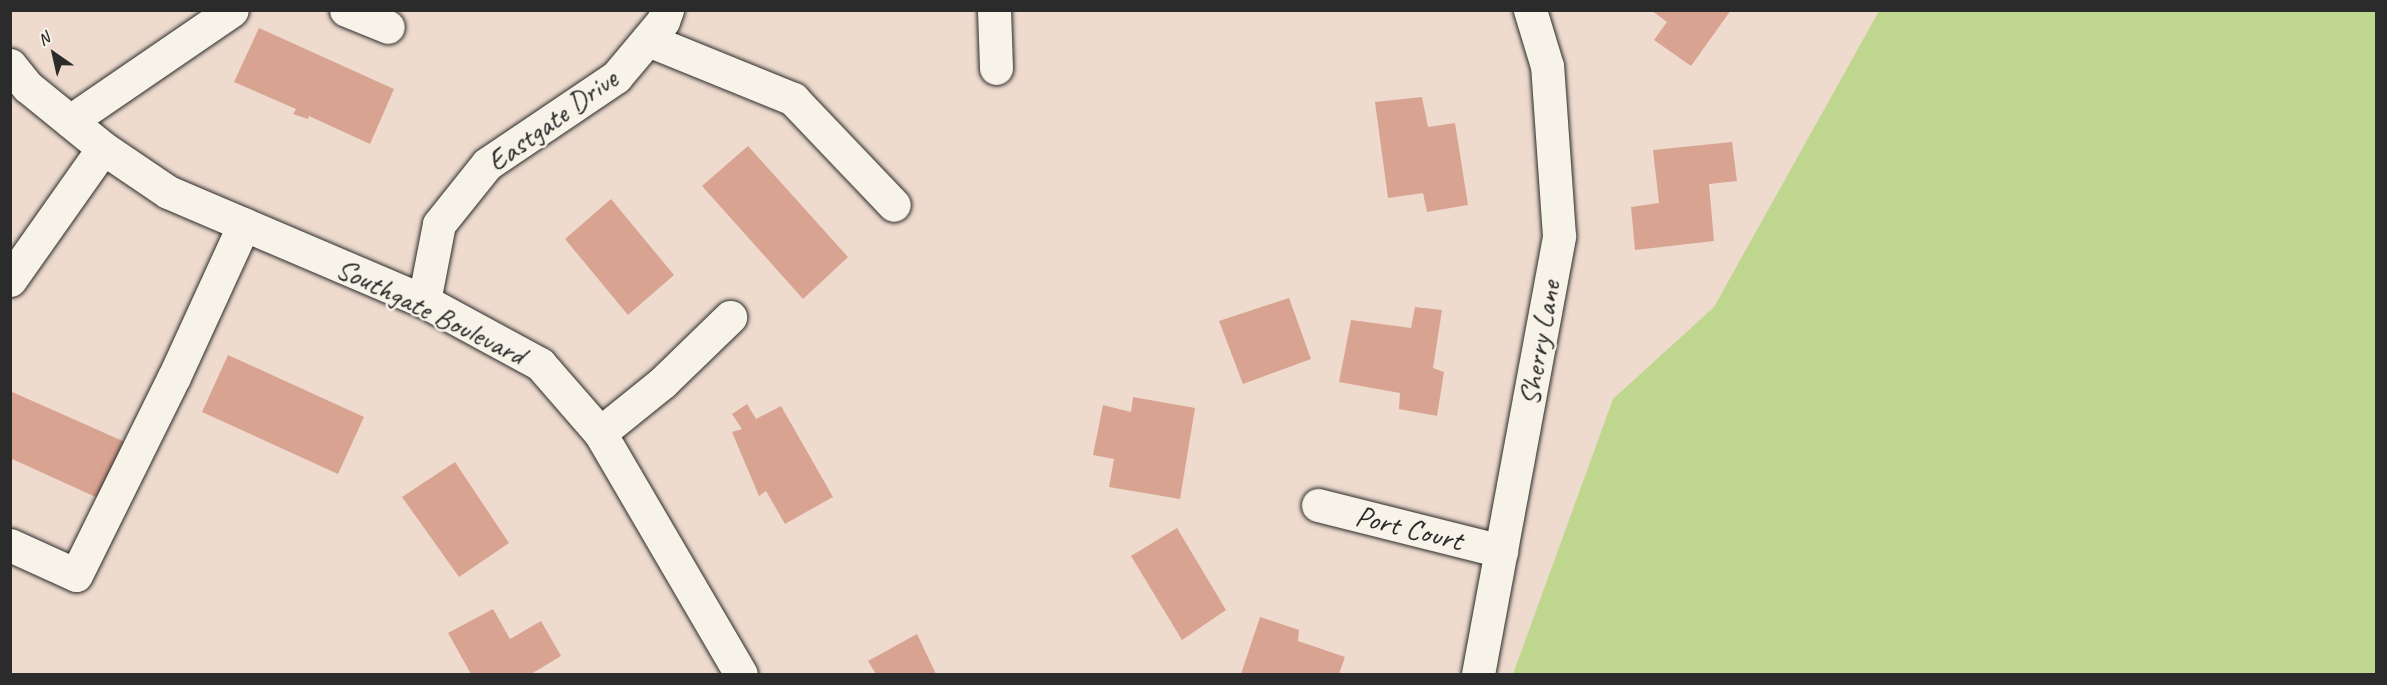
<!DOCTYPE html>
<style>
body{margin:0}
#map{position:relative;width:2387px;height:685px;overflow:hidden;background:#eedbce;font-family:Caveat,sans-serif}
div>[style]{position:absolute}
[style*='--x']{left:calc(var(--x)*1px);top:calc(var(--y)*1px);width:calc(var(--w)*1px);rotate:calc(var(--a)*1deg)}
.green>*{inset:0;background:#bed68d}
.building>*{inset:0;background:#d9a391}
.roads{filter:drop-shadow(0 0 2px #2b2b2b) drop-shadow(0 0 2px #2b2b2b)}
.minor>*{height:33px;margin:-16.5px;padding:0 16.5px;transform-origin:16.5px;border-radius:16.5px;background:#f7f3e8}
span{translate:-50% -50%;white-space:nowrap;text-align:center;line-height:1.15;-webkit-text-stroke:5px #f7f3e8;paint-order:stroke}
.street-label{font-size:30px;color:#2b2b2b}
.frame{position:absolute;inset:0;border:12px solid #2b2b2b;pointer-events:none}
.north{position:absolute;left:24px;top:24px;width:60px;height:60px;-webkit-text-stroke:4px #f7f3e8;paint-order:stroke;rotate:326deg;font-size:16px;font-weight:700;line-height:24px;text-align:center;color:#2b2b2b}
.north::after{content:'';display:block;margin:auto;width:21px;height:27px;background:#2b2b2b;clip-path:polygon(50% 0,100% 100%,50% 72%,0 100%)}
</style>
<div id="map">
<div class="green">
<i style="clip-path:polygon(1879px 11px,2376px 11px,2376px 674px,1513px 674px,1613px 399px,1714px 307px)"></i>
</div>
<div class="building">
<i style="clip-path:polygon(1651px 10px,1731px 10px,1691px 66px,1654px 40px,1667px 22px)"></i>
<i style="clip-path:polygon(259px 28px,394px 89px,370px 144px,309px 116px,308px 119px,293px 114px,296px 109px,234px 82px)"></i>
<i style="clip-path:polygon(1422px 97px,1428px 127px,1455px 123px,1468px 205px,1427px 212px,1423px 193px,1388px 198px,1375px 102px)"></i>
<i style="clip-path:polygon(1732px 142px,1737px 181px,1709px 184px,1714px 241px,1635px 250px,1631px 207px,1659px 203px,1653px 150px)"></i>
<i style="clip-path:polygon(748px 146px,848px 257px,803px 299px,702px 186px)"></i>
<i style="clip-path:polygon(611px 199px,674px 275px,628px 315px,565px 239px)"></i>
<i style="clip-path:polygon(1289px 298px,1311px 359px,1243px 384px,1219px 321px)"></i>
<i style="clip-path:polygon(1415px 307px,1442px 310px,1433px 368px,1444px 372px,1437px 416px,1399px 409px,1400px 393px,1339px 382px,1351px 320px,1411px 328px)"></i>
<i style="clip-path:polygon(228px 355px,364px 417px,338px 474px,202px 412px)"></i>
<i style="clip-path:polygon(10px 391px,125px 442px,100px 499px,10px 458px)"></i>
<i style="clip-path:polygon(1133px 397px,1195px 408px,1180px 499px,1109px 487px,1114px 459px,1093px 455px,1103px 405px,1131px 412px)"></i>
<i style="clip-path:polygon(747px 404px,756px 419px,781px 406px,833px 497px,785px 524px,766px 491px,759px 496px,732px 432px,742px 429px,732px 414px)"></i>
<i style="clip-path:polygon(455px 462px,509px 543px,459px 577px,402px 497px)"></i>
<i style="clip-path:polygon(1177px 528px,1226px 610px,1182px 640px,1131px 556px)"></i>
<i style="clip-path:polygon(493px 609px,510px 639px,541px 621px,561px 656px,531px 674px,471px 674px,448px 633px)"></i>
<i style="clip-path:polygon(1260px 617px,1299px 630px,1298px 641px,1345px 657px,1339px 674px,1241px 674px)"></i>
<i style="clip-path:polygon(917px 634px,936px 674px,876px 674px,868px 661px)"></i>
</div>
<div class="roads">
<div class="minor">
<i style="--x:346;--y:10;--w:45;--a:22"></i>
<i style="--x:994;--y:10;--w:58;--a:88"></i>
<i style="--x:648;--y:40;--w:157;--a:22.1"></i>
<i style="--x:793;--y:99;--w:146;--a:46.4"></i>
<i style="--x:10;--y:65;--w:28;--a:51"></i>
<i style="--x:28;--y:87;--w:97;--a:39.1"></i>
<i style="--x:103;--y:148;--w:78;--a:34.1"></i>
<i style="--x:168;--y:192;--w:278;--a:23.1"></i>
<i style="--x:424;--y:301;--w:132;--a:28.5"></i>
<i style="--x:540;--y:364;--w:91;--a:49"></i>
<i style="--x:600;--y:433;--w:279;--a:59.7"></i>
<i style="--x:70;--y:121;--w:196;--a:-34.4"></i>
<i style="--x:10;--y:280;--w:161;--a:-54.8"></i>
<i style="--x:424;--y:301;--w:78;--a:-79"></i>
<i style="--x:439;--y:224;--w:77;--a:-51.3"></i>
<i style="--x:487;--y:164;--w:156;--a:-34"></i>
<i style="--x:616;--y:77;--w:73;--a:-50"></i>
<i style="--x:663;--y:21;--w:12;--a:-70"></i>
<i style="--x:600;--y:433;--w:80;--a:-38.9"></i>
<i style="--x:662;--y:383;--w:95;--a:-44.1"></i>
<i style="--x:1318;--y:505;--w:189;--a:14.1"></i>
<i style="--x:10;--y:545;--w:72;--a:24.4"></i>
<i style="--x:76;--y:575;--w:221;--a:-63.7"></i>
<i style="--x:174;--y:377;--w:168;--a:-65.4"></i>
<i style="--x:1478;--y:674;--w:445;--a:-79.5"></i>
<i style="--x:1559;--y:236;--w:170;--a:-94"></i>
<i style="--x:1547;--y:66;--w:59;--a:-106.9"></i>
</div>
</div>
<div class="street-label">
<span style="left:552px;top:120px;rotate:-36deg">Eastgate Drive</span>
<span style="left:431px;top:311px;rotate:26deg">Southgate Boulevard</span>
<span style="left:1539px;top:343px;rotate:-80deg">Sherry Lane</span>
<span style="left:1409px;top:528px;rotate:14deg">Port Court</span>
</div>
<div class="frame"></div>
<div class="north">N</div>
</div>
